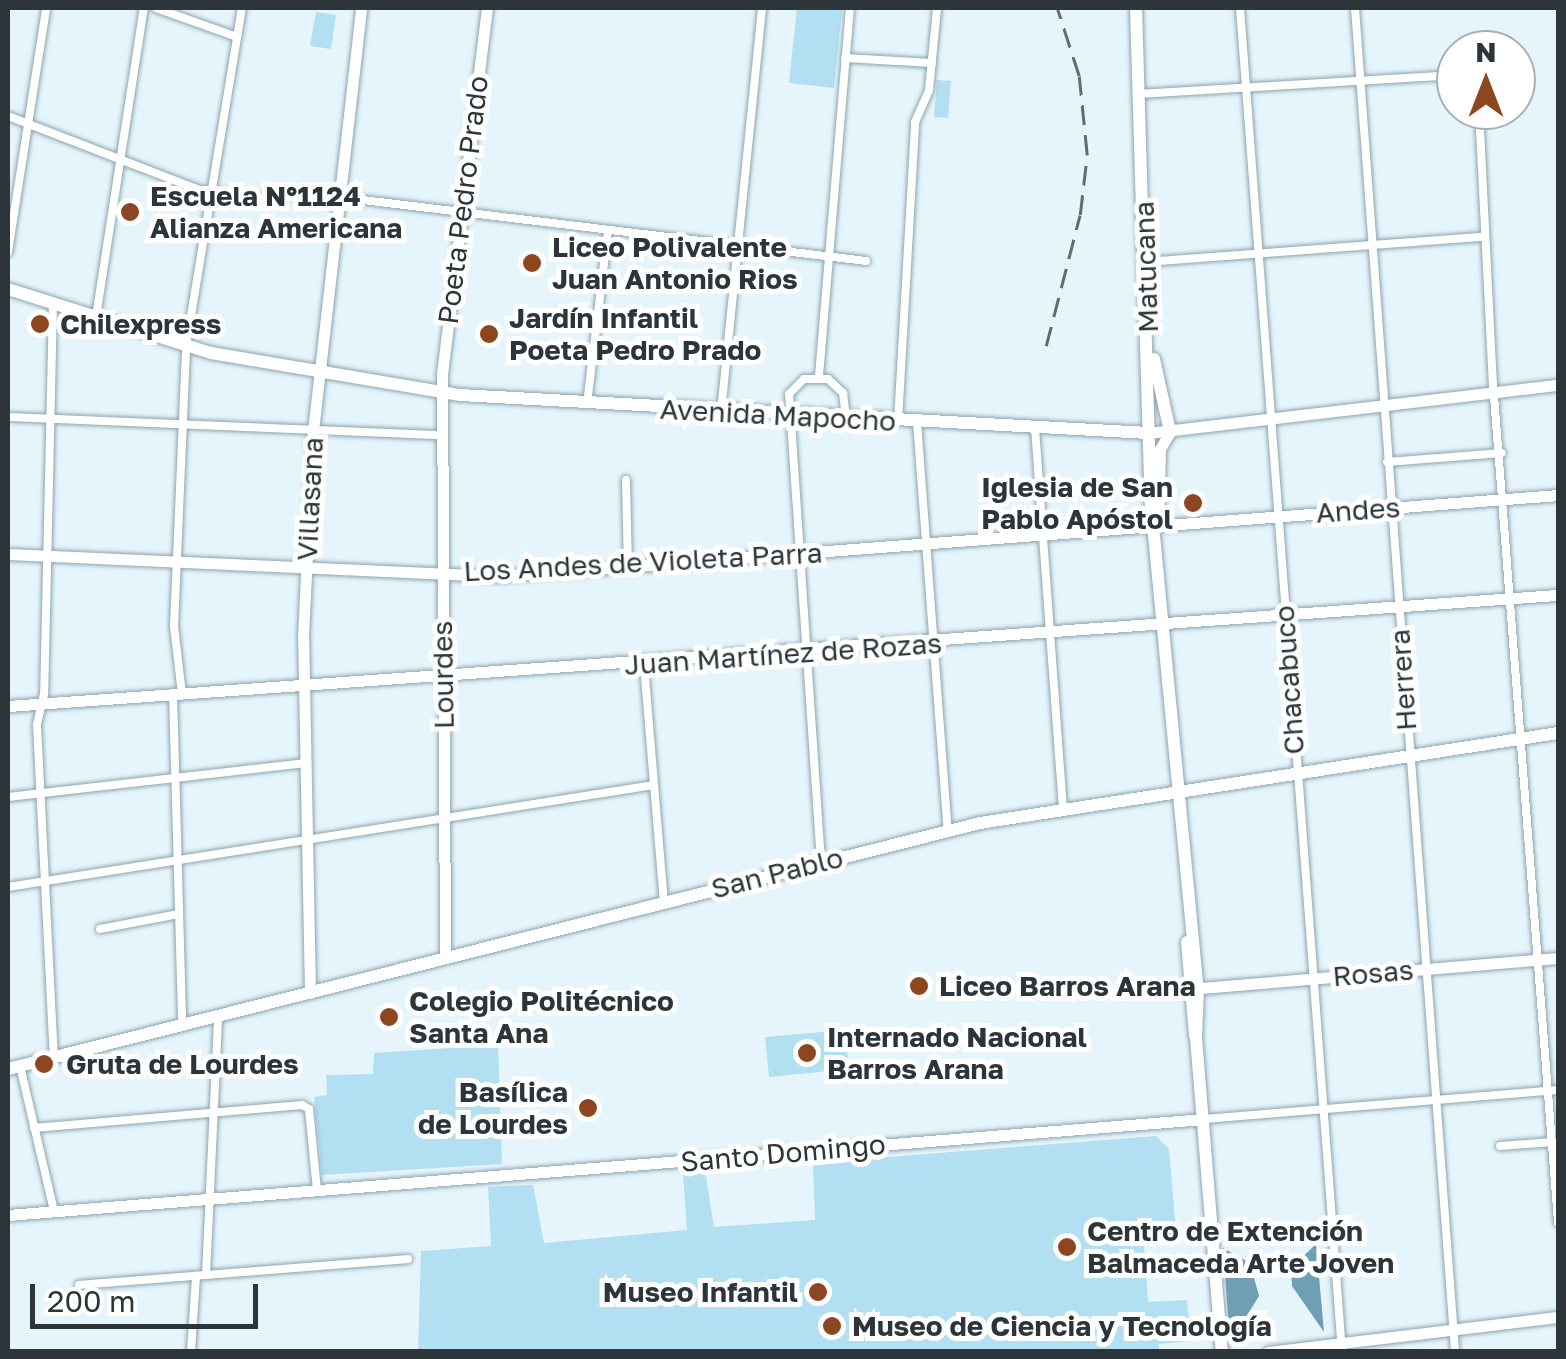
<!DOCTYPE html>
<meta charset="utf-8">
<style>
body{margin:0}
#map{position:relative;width:1566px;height:1359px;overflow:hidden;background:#e6f5fc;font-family:"Golos Text",sans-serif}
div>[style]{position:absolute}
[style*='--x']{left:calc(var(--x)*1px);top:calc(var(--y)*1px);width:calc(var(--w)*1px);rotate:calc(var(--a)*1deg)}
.green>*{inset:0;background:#b2dff2}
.water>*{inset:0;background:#6f9fb3}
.roads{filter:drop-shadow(0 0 2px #8ca5af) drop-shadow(0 0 2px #8ca5af)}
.street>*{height:8px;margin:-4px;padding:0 4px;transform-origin:4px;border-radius:4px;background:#fff}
.secondary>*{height:11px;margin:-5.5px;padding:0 5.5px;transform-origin:5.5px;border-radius:5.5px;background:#fff}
.primary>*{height:12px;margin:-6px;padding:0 6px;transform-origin:6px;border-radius:6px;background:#fff}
.rail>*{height:2.5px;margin-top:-1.25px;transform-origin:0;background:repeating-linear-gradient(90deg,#616c71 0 20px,transparent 0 30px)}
.dots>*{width:28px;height:28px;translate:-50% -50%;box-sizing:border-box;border:5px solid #fff;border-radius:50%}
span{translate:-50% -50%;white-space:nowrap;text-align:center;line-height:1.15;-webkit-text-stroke:10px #fff;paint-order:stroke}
.poi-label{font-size:28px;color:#2c363a;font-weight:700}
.left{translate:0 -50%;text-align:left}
.right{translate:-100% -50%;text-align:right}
.street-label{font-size:28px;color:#2c363a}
.frame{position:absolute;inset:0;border:10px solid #2c363a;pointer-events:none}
.north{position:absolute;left:1436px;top:30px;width:100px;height:100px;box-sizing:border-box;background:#fff;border:2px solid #abafb0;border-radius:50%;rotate:0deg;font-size:28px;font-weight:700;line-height:40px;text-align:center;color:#2c363a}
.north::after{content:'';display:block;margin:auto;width:35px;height:45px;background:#8c4620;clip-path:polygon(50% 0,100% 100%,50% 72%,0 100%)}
.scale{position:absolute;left:30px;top:1284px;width:228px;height:45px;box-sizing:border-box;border:5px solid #2c363a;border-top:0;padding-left:12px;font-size:30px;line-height:35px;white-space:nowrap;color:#2c363a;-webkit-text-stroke:8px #fff;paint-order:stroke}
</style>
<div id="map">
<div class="green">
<i style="clip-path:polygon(797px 8px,842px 10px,834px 88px,789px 83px)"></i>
<i style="clip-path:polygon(316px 12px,336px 15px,331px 49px,310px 46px)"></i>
<i style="clip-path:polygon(937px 80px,951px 81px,948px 118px,934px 117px)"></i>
<i style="clip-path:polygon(845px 1030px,849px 1069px,769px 1077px,765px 1037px)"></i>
<i style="clip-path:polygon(498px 1045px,502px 1164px,322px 1175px,314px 1097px,327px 1095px,326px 1075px,373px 1074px,374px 1053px)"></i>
<i style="clip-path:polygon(1156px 1136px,1169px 1149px,1177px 1243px,1144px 1244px,1148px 1302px,1187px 1300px,1191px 1341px,1159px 1344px,1159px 1351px,418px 1352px,421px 1251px,491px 1246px,488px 1187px,533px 1185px,544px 1243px,687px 1230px,683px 1173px,705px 1171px,714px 1227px,815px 1220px,813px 1163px)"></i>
</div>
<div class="water">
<i style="clip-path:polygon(1316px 1244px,1324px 1332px,1292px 1286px,1291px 1268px)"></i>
<i style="clip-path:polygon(1223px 1248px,1250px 1263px,1259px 1296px,1230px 1343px)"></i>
</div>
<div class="roads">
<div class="street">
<i style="--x:156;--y:8;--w:86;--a:19.7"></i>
<i style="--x:1240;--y:8;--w:1348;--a:85.66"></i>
<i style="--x:1355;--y:8;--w:1348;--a:85.74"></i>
<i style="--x:845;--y:58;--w:87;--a:3.3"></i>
<i style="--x:1138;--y:94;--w:319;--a:-3.4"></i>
<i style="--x:1479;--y:110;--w:273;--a:87.1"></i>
<i style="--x:1493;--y:383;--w:842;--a:85.57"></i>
<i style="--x:8;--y:116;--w:206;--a:21.1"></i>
<i style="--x:200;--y:190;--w:84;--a:7.5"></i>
<i style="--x:338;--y:197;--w:532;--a:6.91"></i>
<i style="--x:8;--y:252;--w:247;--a:-81.1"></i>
<i style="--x:1146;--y:262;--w:337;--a:-4.3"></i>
<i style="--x:53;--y:304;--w:390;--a:91.3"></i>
<i style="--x:44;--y:694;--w:32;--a:103"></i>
<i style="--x:37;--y:725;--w:333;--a:87.1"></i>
<i style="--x:96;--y:317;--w:313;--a:-81.2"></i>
<i style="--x:819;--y:376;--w:369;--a:-85.2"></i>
<i style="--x:587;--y:404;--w:174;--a:-83.1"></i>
<i style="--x:721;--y:412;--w:406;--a:-84.2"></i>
<i style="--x:8;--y:417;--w:435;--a:2.4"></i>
<i style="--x:898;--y:421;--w:299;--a:-86.7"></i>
<i style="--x:915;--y:122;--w:35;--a:-66"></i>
<i style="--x:929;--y:90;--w:82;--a:-84.4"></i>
<i style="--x:917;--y:422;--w:409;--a:85.7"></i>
<i style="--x:1035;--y:428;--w:381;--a:85.8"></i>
<i style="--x:1387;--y:462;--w:115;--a:-4.5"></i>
<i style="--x:626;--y:480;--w:86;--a:88.7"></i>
<i style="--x:644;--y:665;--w:237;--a:85.2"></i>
<i style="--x:173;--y:694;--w:331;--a:88.4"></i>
<i style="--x:182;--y:694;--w:68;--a:-96.7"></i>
<i style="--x:174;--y:626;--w:280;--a:-87.5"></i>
<i style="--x:186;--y:346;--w:343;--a:-80.6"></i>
<i style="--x:8;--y:797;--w:300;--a:-6.5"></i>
<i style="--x:821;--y:862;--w:469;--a:-93.9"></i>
<i style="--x:789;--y:394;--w:21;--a:-45"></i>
<i style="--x:804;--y:379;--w:24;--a:0"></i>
<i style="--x:828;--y:379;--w:21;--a:43"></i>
<i style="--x:843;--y:393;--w:25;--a:83"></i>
<i style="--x:8;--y:887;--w:654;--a:-8.97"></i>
<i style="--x:100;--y:929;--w:80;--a:-10.8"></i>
<i style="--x:20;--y:1066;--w:149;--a:76.8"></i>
<i style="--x:1204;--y:1119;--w:355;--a:-4.7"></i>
<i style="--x:34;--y:1128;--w:269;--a:-4.9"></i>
<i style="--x:302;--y:1105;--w:8;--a:30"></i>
<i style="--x:309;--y:1109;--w:81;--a:84.4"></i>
<i style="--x:1500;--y:1146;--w:53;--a:-4.3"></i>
<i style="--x:206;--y:1275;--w:259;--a:-87.3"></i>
<i style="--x:79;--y:1285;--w:330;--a:-4.5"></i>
<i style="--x:191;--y:1352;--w:76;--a:-86.2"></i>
</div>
<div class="secondary">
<i style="--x:1148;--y:433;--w:413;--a:-6.7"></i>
<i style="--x:1158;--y:526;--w:77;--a:-88.5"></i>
<i style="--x:1160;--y:449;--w:20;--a:-60"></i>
<i style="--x:8;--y:554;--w:493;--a:2.6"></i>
<i style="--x:501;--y:576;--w:1060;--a:-4.38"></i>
<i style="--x:8;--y:706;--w:1554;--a:-4.1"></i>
<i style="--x:445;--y:958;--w:584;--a:-90.29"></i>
<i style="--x:442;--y:374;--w:369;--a:-83"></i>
<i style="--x:1189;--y:989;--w:370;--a:-4.8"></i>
<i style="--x:310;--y:993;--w:357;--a:-91.1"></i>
<i style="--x:303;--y:636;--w:205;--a:-87.2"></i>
<i style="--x:313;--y:431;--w:426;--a:-83.5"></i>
<i style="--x:8;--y:1215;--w:1200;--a:-4.59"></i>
<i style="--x:1268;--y:1352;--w:292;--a:-6.9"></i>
</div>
<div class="primary">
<i style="--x:1136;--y:8;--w:496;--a:88.3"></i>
<i style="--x:1151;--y:504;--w:486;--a:84.5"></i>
<i style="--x:1198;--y:988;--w:50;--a:92.3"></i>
<i style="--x:1196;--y:1038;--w:315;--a:85.3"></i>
<i style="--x:8;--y:289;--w:213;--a:17.5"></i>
<i style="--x:211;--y:353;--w:253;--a:9.6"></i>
<i style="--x:460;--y:395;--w:689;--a:3.16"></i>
<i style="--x:1154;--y:359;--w:75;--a:77.6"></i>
<i style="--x:1187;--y:942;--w:94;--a:85.1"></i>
<i style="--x:8;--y:1069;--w:1003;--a:-14.2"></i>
<i style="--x:980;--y:823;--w:585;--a:-8.85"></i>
</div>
</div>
<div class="rail">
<i style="--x:1046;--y:346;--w:135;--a:-75.5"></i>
<i style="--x:1080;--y:215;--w:60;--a:-83.3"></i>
<i style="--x:1087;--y:155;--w:79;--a:-95.8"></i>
<i style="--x:1079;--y:76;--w:71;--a:-107.9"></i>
</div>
<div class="dots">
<i style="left:130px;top:212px;background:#8c4620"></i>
<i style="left:532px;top:263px;background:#8c4620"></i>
<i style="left:40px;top:324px;background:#8c4620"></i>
<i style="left:489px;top:334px;background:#8c4620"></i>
<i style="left:1193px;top:503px;background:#8c4620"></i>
<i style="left:919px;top:986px;background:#8c4620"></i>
<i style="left:389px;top:1017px;background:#8c4620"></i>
<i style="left:807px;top:1053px;background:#8c4620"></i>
<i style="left:44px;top:1064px;background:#8c4620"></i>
<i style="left:588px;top:1108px;background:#8c4620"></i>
<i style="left:1067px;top:1247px;background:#8c4620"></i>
<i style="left:818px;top:1292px;background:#8c4620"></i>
<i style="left:832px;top:1326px;background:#8c4620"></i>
</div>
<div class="poi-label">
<span class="left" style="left:150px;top:212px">Escuela N°1124<br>Alianza Americana</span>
<span class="left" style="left:552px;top:263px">Liceo Polivalente<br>Juan Antonio Rios</span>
<span class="left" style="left:509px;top:334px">Jardín Infantil<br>Poeta Pedro Prado</span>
<span class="left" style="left:60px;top:324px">Chilexpress</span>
<span class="right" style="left:1173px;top:503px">Iglesia de San<br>Pablo Apóstol</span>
<span class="left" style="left:939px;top:986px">Liceo Barros Arana</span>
<span class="left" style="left:409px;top:1017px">Colegio Politécnico<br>Santa Ana</span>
<span class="left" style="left:827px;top:1053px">Internado Nacional<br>Barros Arana</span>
<span class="left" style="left:66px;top:1064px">Gruta de Lourdes</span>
<span class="right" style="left:568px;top:1108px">Basílica<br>de Lourdes</span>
<span class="left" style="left:1087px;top:1247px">Centro de Extención<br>Balmaceda Arte Joven</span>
<span class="right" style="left:798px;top:1292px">Museo Infantil</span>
<span class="left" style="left:852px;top:1326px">Museo de Ciencia y Tecnología</span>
</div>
<div class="street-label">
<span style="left:463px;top:200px;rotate:-83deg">Poeta Pedro Prado</span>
<span style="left:1146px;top:267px;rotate:-92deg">Matucana</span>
<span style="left:778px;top:415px;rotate:3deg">Avenida Mapocho</span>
<span style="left:310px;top:499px;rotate:-87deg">Villasana</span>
<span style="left:1358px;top:510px;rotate:-4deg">Andes</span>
<span style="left:643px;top:562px;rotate:-3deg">Los Andes de Violeta Parra</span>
<span style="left:783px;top:654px;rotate:-4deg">Juan Martínez de Rozas</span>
<span style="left:443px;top:675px;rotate:-91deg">Lourdes</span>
<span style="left:1289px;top:680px;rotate:-94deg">Chacabuco</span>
<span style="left:1403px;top:680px;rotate:-94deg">Herrera</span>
<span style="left:777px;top:873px;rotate:-14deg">San Pablo</span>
<span style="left:1373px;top:973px;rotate:-5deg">Rosas</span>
<span style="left:783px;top:1153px;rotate:-5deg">Santo Domingo</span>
</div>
<div class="frame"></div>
<div class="north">N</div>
<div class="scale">200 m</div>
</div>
